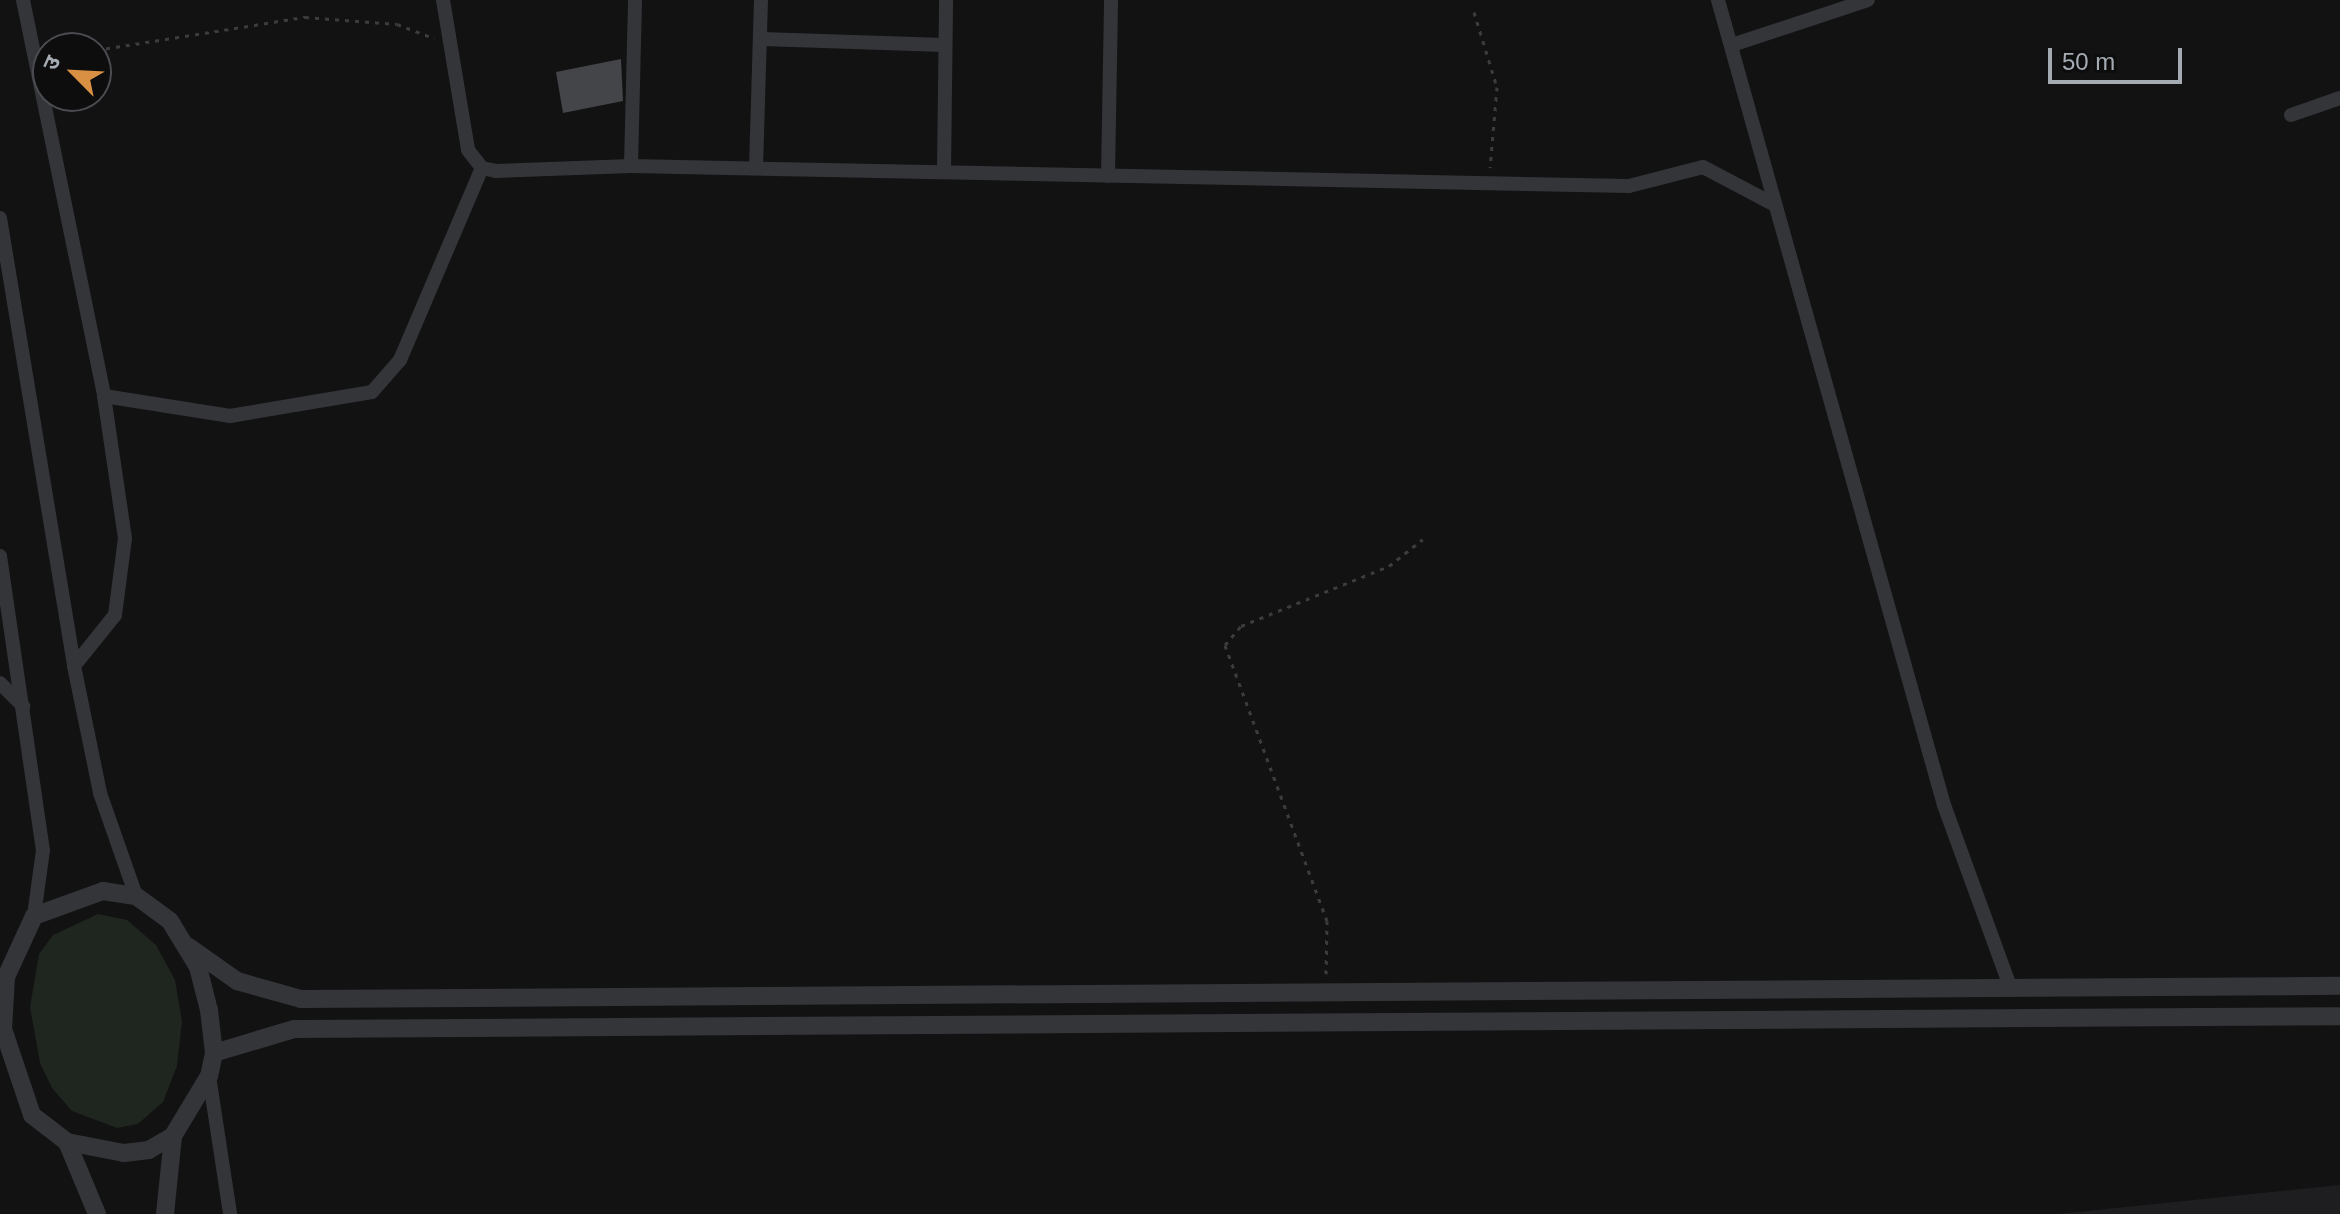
<!DOCTYPE html>
<meta charset="utf-8">
<style>
body{margin:0}
#map{position:relative;width:2340px;height:1214px;overflow:hidden;background:#121213;font-family:Arial,"Noto Sans Devanagari",sans-serif}
div>[style]{position:absolute}
[style*='--x']{left:calc(var(--x)*1px);top:calc(var(--y)*1px);width:calc(var(--w)*1px);rotate:calc(var(--a)*1deg)}
.built>*{inset:0;background:#1e1e20}
.green>*{inset:0;background:#1f251f}
.building>*{inset:0;background:#444548}
.path>*{height:3px;margin-top:-1.5px;transform-origin:0;background:repeating-linear-gradient(90deg,#3a3c3e 0 4px,transparent 0 10px)}
.minor>*{height:14px;margin:-7px;padding:0 7px;transform-origin:7px;border-radius:7px;background:#333538}
.tertiary>*{height:18px;margin:-9px;padding:0 9px;transform-origin:9px;border-radius:9px;background:#333538}
span{translate:-50% -50%;white-space:nowrap;text-align:center;line-height:1.15;-webkit-text-stroke:7px #0d0d0e;paint-order:stroke}
.north{position:absolute;left:32px;top:32px;width:80px;height:80px;box-sizing:border-box;background:#0d0d0e;border:2px solid #4a4c50;border-radius:50%;rotate:294deg;font-size:22px;font-weight:700;line-height:32px;text-align:center;color:#a5abb2}
.north::after{content:'';display:block;margin:auto;width:28px;height:36px;background:#da9043;clip-path:polygon(50% 0,100% 100%,50% 72%,0 100%)}
.scale{position:absolute;left:2048px;top:48px;width:134px;height:36px;box-sizing:border-box;border:4px solid #a5abb2;border-top:0;padding-left:10px;font-size:24px;line-height:28px;white-space:nowrap;color:#a5abb2;-webkit-text-stroke:6px #0d0d0e;paint-order:stroke}
</style>
<div id="map">
<div class="built">
<i style="clip-path:polygon(2340px 1185px,2340px 1214px,2058px 1214px)"></i>
</div>
<div class="green">
<i style="clip-path:polygon(98px 914px,127px 920px,156px 945px,175px 980px,182px 1021px,177px 1066px,163px 1102px,138px 1124px,117px 1128px,72px 1111px,52px 1088px,40px 1063px,30px 1007px,39px 954px,53px 935px)"></i>
</div>
<div class="building">
<i style="clip-path:polygon(621px 59px,623px 101px,563px 113px,556px 72px)"></i>
</div>
<div class="path">
<i style="--x:1474;--y:12;--w:78;--a:73"></i>
<i style="--x:1497;--y:87;--w:81;--a:94.9"></i>
<i style="--x:96;--y:50;--w:212;--a:-9"></i>
<i style="--x:305;--y:17;--w:92;--a:4.4"></i>
<i style="--x:397;--y:24;--w:40;--a:21"></i>
<i style="--x:1326;--y:974;--w:53;--a:-88.9"></i>
<i style="--x:1327;--y:921;--w:294;--a:-110.3"></i>
<i style="--x:1225;--y:645;--w:25;--a:-50"></i>
<i style="--x:1241;--y:626;--w:160;--a:-22.1"></i>
<i style="--x:1389;--y:566;--w:43;--a:-38.5"></i>
</div>
<div class="minor">
<i style="--x:23;--y:0;--w:404;--a:78.4"></i>
<i style="--x:104;--y:396;--w:144;--a:81.6"></i>
<i style="--x:125;--y:538;--w:78;--a:97.4"></i>
<i style="--x:115;--y:615;--w:65;--a:128.8"></i>
<i style="--x:443;--y:0;--w:152;--a:80.5"></i>
<i style="--x:468;--y:150;--w:23;--a:52"></i>
<i style="--x:482;--y:168;--w:14;--a:12"></i>
<i style="--x:496;--y:171;--w:135;--a:-2.1"></i>
<i style="--x:631;--y:166;--w:998;--a:1.15"></i>
<i style="--x:1629;--y:186;--w:76;--a:-14.4"></i>
<i style="--x:1703;--y:167;--w:81;--a:27.8"></i>
<i style="--x:1718;--y:0;--w:836;--a:74.32"></i>
<i style="--x:1944;--y:805;--w:196;--a:70"></i>
<i style="--x:760;--y:39;--w:184;--a:1.9"></i>
<i style="--x:1732;--y:45;--w:143;--a:-18.3"></i>
<i style="--x:2291;--y:115;--w:52;--a:-19.1"></i>
<i style="--x:631;--y:166;--w:166;--a:-88.6"></i>
<i style="--x:756;--y:168;--w:168;--a:-88.3"></i>
<i style="--x:944;--y:171;--w:171;--a:-89.3"></i>
<i style="--x:1108;--y:176;--w:176;--a:-89"></i>
<i style="--x:0;--y:218;--w:454;--a:80.6"></i>
<i style="--x:74;--y:666;--w:130;--a:78.4"></i>
<i style="--x:100;--y:793;--w:109;--a:70.7"></i>
<i style="--x:104;--y:396;--w:128;--a:9"></i>
<i style="--x:230;--y:416;--w:144;--a:-9.6"></i>
<i style="--x:372;--y:392;--w:43;--a:-48.8"></i>
<i style="--x:400;--y:360;--w:209;--a:-66.9"></i>
<i style="--x:0;--y:556;--w:297;--a:81.7"></i>
<i style="--x:43;--y:850;--w:67;--a:97.8"></i>
<i style="--x:0;--y:683;--w:33;--a:45"></i>
<i style="--x:209;--y:1076;--w:140;--a:81.3"></i>
</div>
<div class="tertiary">
<i style="--x:103;--y:891;--w:33;--a:9"></i>
<i style="--x:136;--y:896;--w:42;--a:36.3"></i>
<i style="--x:170;--y:921;--w:54;--a:58.7"></i>
<i style="--x:198;--y:967;--w:44;--a:75.7"></i>
<i style="--x:209;--y:1010;--w:43;--a:83.4"></i>
<i style="--x:214;--y:1053;--w:24;--a:102"></i>
<i style="--x:209;--y:1076;--w:70;--a:121"></i>
<i style="--x:173;--y:1136;--w:28;--a:150"></i>
<i style="--x:149;--y:1150;--w:25;--a:173"></i>
<i style="--x:124;--y:1153;--w:58;--a:-169.1"></i>
<i style="--x:67;--y:1142;--w:44;--a:-142.4"></i>
<i style="--x:32;--y:1115;--w:91;--a:-108.6"></i>
<i style="--x:3;--y:1029;--w:52;--a:-86.7"></i>
<i style="--x:6;--y:977;--w:67;--a:-65.3"></i>
<i style="--x:34;--y:916;--w:73;--a:-19.9"></i>
<i style="--x:189;--y:947;--w:59;--a:35.3"></i>
<i style="--x:237;--y:981;--w:66;--a:15.7"></i>
<i style="--x:301;--y:999;--w:2039;--a:-0.37"></i>
<i style="--x:214;--y:1053;--w:84;--a:-16.7"></i>
<i style="--x:294;--y:1029;--w:2046;--a:-0.36"></i>
<i style="--x:67;--y:1142;--w:78;--a:67.4"></i>
<i style="--x:165;--y:1214;--w:78;--a:-84.1"></i>
</div>
<div class="north">उ</div>
<div class="scale">50 m</div>
</div>
